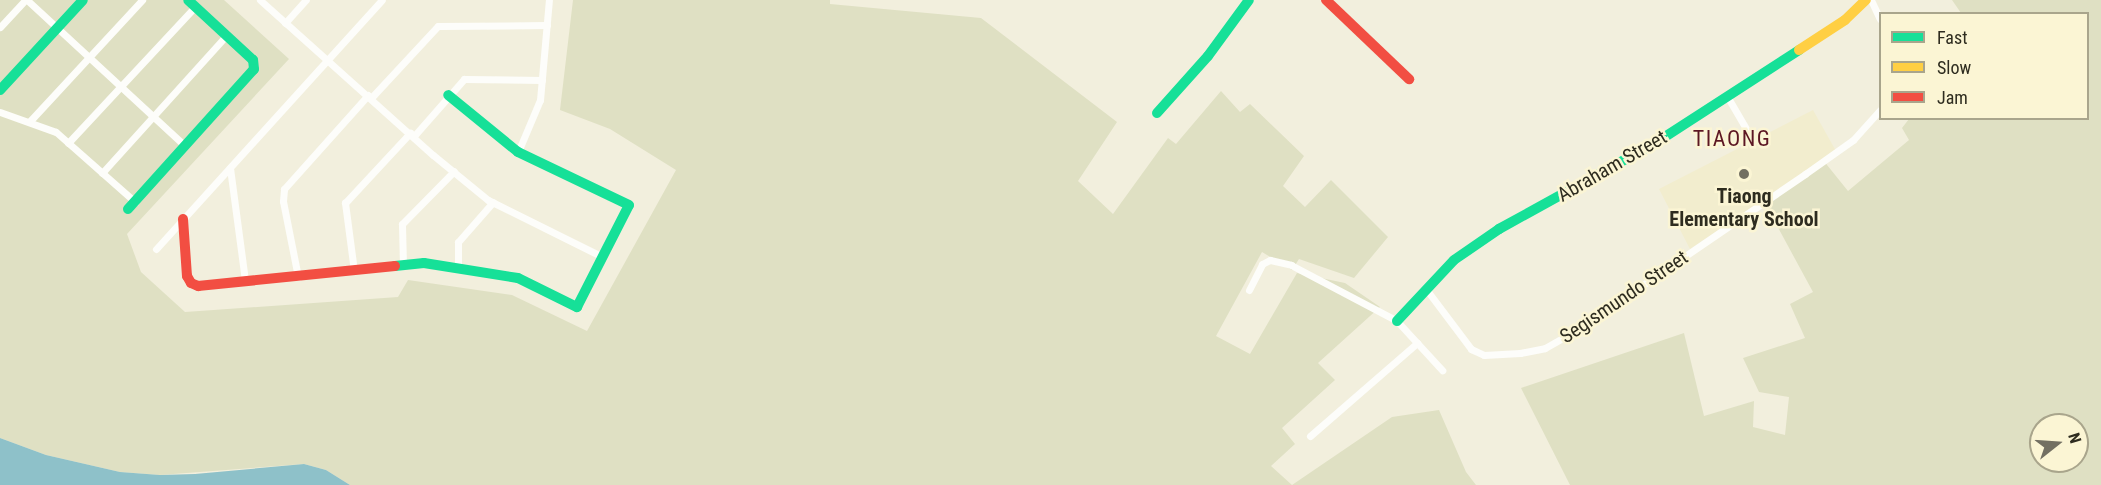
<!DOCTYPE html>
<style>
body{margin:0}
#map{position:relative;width:2101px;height:485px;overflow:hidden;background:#f2efdd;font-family:"Roboto Condensed",sans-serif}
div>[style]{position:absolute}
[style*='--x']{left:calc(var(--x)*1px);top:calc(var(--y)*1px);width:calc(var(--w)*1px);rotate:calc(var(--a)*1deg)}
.built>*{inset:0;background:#f2edce}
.green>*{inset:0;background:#dfe0c3}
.water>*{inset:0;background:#8ec1c9}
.street>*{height:7px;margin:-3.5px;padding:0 3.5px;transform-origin:3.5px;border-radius:3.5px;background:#fdfdfa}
.fast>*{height:10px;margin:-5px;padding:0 5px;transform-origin:5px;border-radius:5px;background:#16e098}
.slow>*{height:10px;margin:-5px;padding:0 5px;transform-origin:5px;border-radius:5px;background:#ffcf43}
.jam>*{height:10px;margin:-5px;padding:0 5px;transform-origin:5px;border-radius:5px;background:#f24e42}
.dots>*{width:16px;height:16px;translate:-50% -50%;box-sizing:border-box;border:3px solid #fbf5d4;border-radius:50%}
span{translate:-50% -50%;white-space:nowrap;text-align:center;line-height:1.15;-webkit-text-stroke:5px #fbf5d4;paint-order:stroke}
.street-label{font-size:20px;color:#2e2c1f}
.poi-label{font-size:20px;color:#2e2c1f;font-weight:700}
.quarter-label{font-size:22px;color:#5c1723;letter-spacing:1.5px}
.legend{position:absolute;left:1879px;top:12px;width:210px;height:108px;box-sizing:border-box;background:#fbf5d4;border:2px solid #a9a58c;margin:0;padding:8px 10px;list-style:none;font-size:18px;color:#2e2c1f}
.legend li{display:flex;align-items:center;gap:12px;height:30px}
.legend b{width:30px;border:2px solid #a9a58c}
.north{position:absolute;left:2029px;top:413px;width:60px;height:60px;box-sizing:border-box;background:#fbf5d4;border:2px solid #a9a58c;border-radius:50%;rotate:73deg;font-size:16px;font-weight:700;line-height:24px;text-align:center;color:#2e2c1f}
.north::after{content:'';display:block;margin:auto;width:21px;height:27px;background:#737062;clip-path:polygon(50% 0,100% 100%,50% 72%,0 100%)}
</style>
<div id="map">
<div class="built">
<i style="clip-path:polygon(1813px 110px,1836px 151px,1690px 249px,1659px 189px)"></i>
</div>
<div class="green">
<i style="clip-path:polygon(0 0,224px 0,289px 59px,127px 234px,141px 272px,185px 312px,398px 297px,408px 280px,512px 295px,587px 331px,676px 170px,610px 129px,560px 110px,573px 0,830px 0,830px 4px,981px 18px,1117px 122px,1078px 181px,1113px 214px,1168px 138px,1176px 144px,1221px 91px,1240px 112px,1250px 104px,1304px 156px,1283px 186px,1305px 207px,1331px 180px,1388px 237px,1354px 278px,1299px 259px,1292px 270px,1262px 252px,1216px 336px,1250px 354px,1297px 273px,1345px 283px,1380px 307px,1318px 363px,1335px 380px,1282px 428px,1295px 444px,1271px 466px,1292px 485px,1392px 417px,1439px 410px,1466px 472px,1476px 485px,350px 485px,326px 470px,304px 464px,160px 475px,120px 472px,46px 455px,0 438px)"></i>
<i style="clip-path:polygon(evenodd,1952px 0,2101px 0,2101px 485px,1570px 485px,1521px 388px,1684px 333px,1704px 416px,1754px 401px,1753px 427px,1785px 435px,1789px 397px,1759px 392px,1743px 358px,1805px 338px,1790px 304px,1813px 292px,1763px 200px,1823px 160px,1848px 191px,1909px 140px,1902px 128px,1909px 119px,2088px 118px,2088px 14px,1961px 13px,1952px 0,2041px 425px,2077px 425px,2077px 461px,2041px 461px,2041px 425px)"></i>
</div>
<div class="water">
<i style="clip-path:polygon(0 438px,46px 455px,120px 472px,160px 475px,195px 474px,304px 464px,326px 470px,350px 485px,0 485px)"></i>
</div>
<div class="street">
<i style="--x:27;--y:0;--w:215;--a:42.7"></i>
<i style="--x:260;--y:0;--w:232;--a:41.9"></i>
<i style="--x:433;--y:155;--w:71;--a:39.3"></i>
<i style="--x:488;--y:200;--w:128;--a:26.4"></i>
<i style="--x:1871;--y:0;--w:21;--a:65"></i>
<i style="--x:285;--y:23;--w:31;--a:-48"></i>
<i style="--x:0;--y:27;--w:37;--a:-47"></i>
<i style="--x:1727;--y:96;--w:48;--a:59.7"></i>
<i style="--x:371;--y:98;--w:98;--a:-47.1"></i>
<i style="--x:438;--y:26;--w:109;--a:-0.5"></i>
<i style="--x:0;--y:112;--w:59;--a:19.7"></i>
<i style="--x:56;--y:132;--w:106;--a:41.5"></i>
<i style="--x:30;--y:121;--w:165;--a:-47.2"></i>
<i style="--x:414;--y:136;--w:76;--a:-48.7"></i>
<i style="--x:464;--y:79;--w:78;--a:0.7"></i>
<i style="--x:68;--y:143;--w:186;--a:-47"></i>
<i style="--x:518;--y:152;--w:56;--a:-67.1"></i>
<i style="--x:540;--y:100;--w:100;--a:-84.9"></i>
<i style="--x:230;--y:168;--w:114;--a:82.4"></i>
<i style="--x:102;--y:173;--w:185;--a:-47.9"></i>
<i style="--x:156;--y:249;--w:336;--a:-47.8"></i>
<i style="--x:403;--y:266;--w:42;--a:-91.4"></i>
<i style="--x:402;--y:224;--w:74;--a:-45.5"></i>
<i style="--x:458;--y:267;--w:25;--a:-90"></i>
<i style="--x:458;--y:242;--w:53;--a:-48.8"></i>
<i style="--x:354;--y:271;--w:69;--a:-97.5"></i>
<i style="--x:345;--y:203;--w:96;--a:-47.1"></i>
<i style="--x:298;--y:277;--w:77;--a:-101.2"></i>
<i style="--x:283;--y:201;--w:12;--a:-85"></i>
<i style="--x:284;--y:189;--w:126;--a:-48.2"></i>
<i style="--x:1426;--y:289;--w:75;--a:53.1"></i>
<i style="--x:1471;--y:349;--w:14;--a:25"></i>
<i style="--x:1484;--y:355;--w:36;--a:-3"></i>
<i style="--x:1520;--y:353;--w:25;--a:-11"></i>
<i style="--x:1545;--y:348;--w:40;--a:-29.7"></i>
<i style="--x:1580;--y:328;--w:273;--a:-34.4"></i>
<i style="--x:1805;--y:174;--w:59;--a:-35.3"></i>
<i style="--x:1853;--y:140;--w:40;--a:-48"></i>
<i style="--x:1249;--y:290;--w:29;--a:-63"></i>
<i style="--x:1262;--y:264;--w:9;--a:-27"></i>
<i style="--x:1270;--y:260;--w:22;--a:13"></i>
<i style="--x:1291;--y:265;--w:120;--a:27.8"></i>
<i style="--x:1397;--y:321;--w:67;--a:47.4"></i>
<i style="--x:1310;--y:436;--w:142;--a:-41"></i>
</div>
<div class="fast">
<i style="--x:0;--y:90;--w:122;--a:-47.3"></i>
<i style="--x:1157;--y:113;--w:76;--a:-48.2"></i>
<i style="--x:1208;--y:56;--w:69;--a:-53.8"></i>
<i style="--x:128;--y:209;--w:188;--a:-48"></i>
<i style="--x:254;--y:69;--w:9;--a:-96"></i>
<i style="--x:253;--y:60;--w:88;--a:-137.3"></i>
<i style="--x:395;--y:266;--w:29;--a:-6"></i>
<i style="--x:424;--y:263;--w:95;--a:9.1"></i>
<i style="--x:518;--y:278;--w:66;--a:26.2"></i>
<i style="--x:577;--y:307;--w:114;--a:-63"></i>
<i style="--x:629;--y:205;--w:123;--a:-154.5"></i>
<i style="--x:518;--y:152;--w:90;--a:-140.8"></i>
<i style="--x:1397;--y:321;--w:83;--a:-46.9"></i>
<i style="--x:1454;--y:260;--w:55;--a:-34.6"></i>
<i style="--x:1499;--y:229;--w:184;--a:-28.9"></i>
<i style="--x:1660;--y:140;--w:166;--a:-32.9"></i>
</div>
<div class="slow">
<i style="--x:1799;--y:50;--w:55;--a:-33.1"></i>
<i style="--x:1845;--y:20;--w:29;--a:-44"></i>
</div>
<div class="jam">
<i style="--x:1326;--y:0;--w:115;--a:43.6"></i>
<i style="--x:183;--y:219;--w:57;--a:86"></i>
<i style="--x:187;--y:276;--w:8;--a:60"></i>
<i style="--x:191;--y:283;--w:8;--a:23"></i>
<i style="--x:198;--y:286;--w:198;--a:-5.8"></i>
</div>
<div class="dots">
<i style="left:1744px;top:174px;background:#737062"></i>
</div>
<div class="street-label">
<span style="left:1612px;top:166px;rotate:-30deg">Abraham Street</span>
<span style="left:1624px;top:297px;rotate:-34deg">Segismundo Street</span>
</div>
<div class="poi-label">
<span style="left:1744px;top:208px">Tiaong<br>Elementary School</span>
</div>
<div class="quarter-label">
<span style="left:1732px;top:139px">TIAONG</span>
</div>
<ul class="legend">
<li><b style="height:8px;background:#16e098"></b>Fast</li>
<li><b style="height:8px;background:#ffcf43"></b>Slow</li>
<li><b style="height:8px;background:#f24e42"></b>Jam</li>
</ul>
<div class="north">N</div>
</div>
